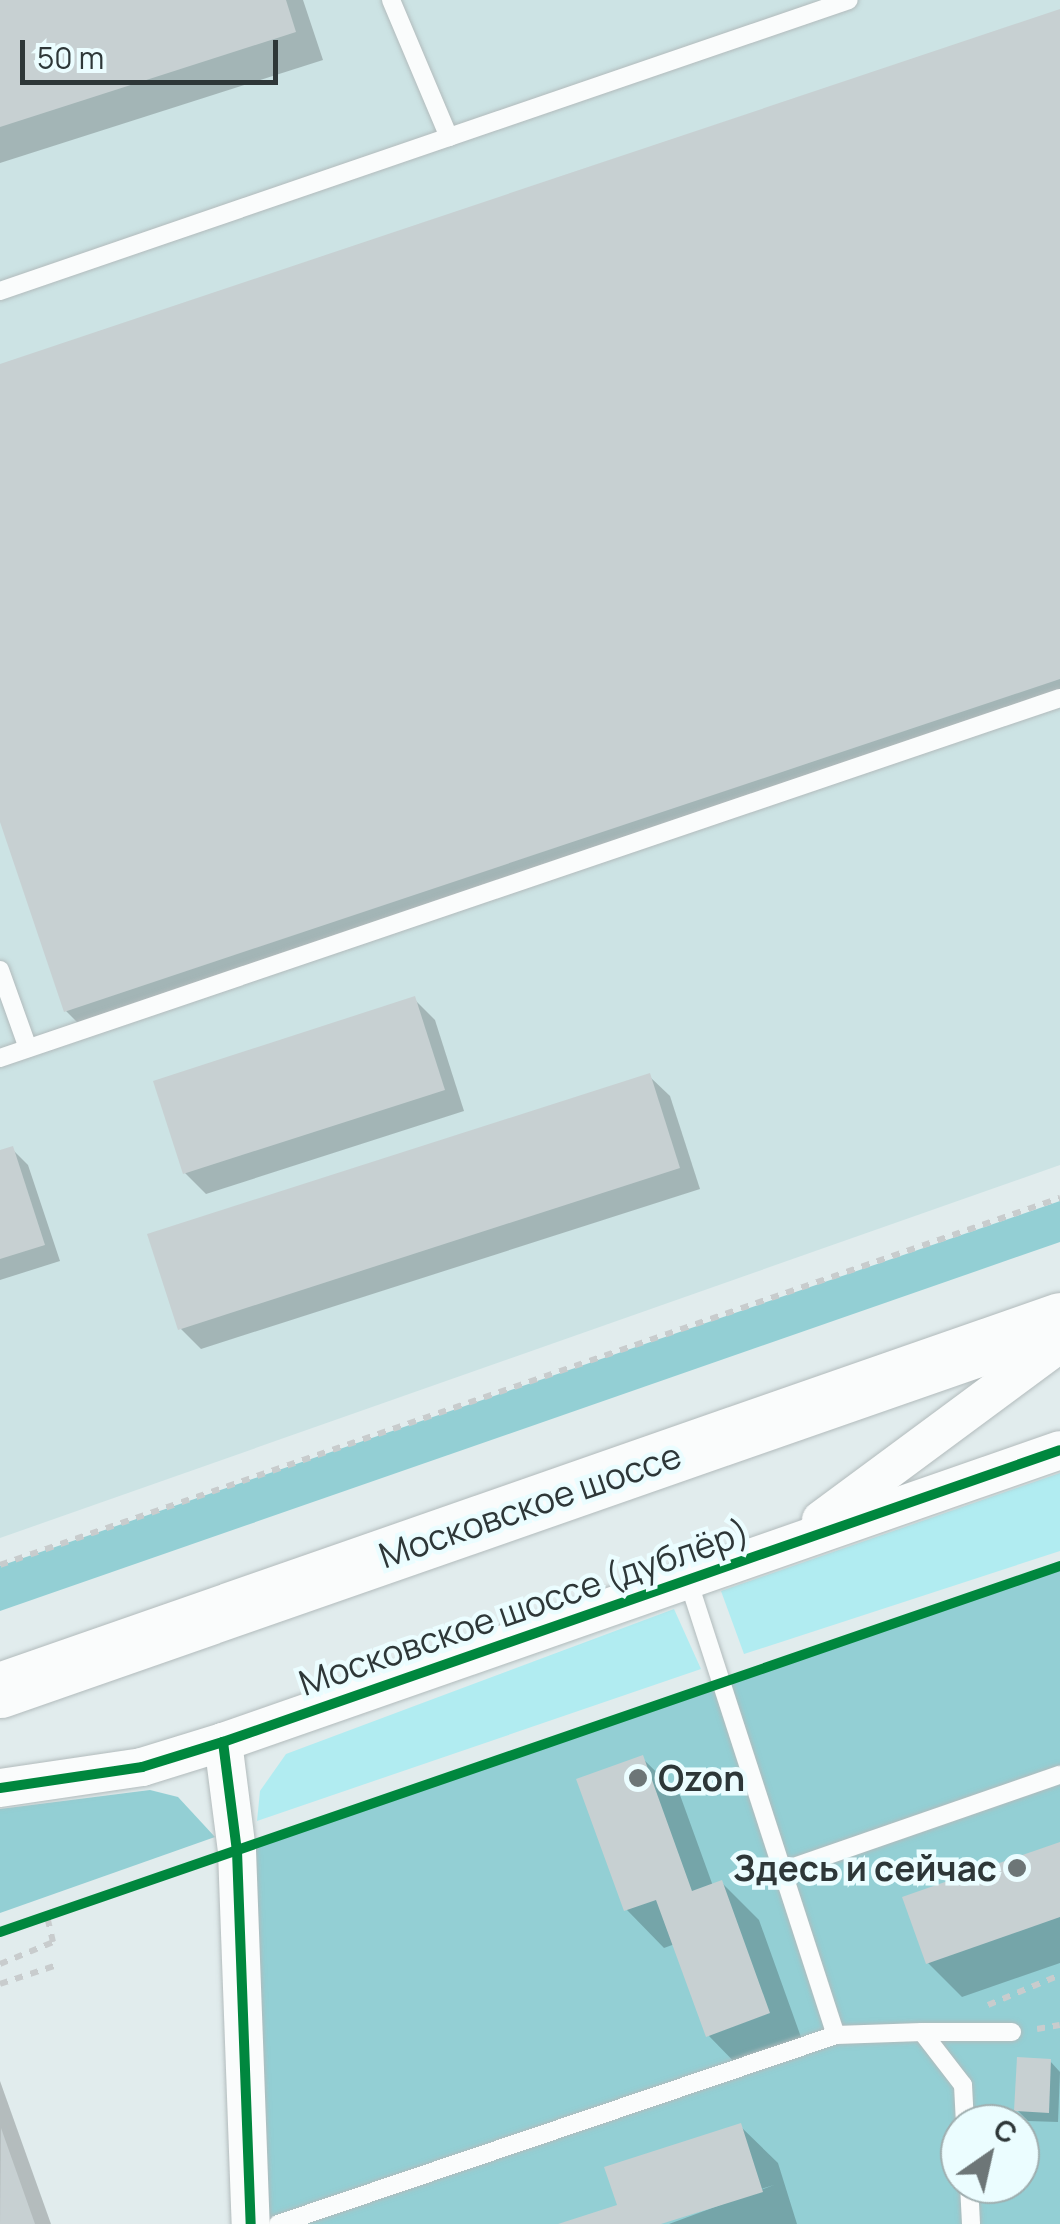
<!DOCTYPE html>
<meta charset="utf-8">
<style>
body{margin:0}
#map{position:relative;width:1060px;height:2224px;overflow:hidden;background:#e1eced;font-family:Manrope,sans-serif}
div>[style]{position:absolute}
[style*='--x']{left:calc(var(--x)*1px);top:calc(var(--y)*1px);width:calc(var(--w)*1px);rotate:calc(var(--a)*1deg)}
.built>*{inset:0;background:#cce3e4}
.green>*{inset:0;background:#b1ecf1}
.forest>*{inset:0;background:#93cfd4}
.shadow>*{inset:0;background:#0003}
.building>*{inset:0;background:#c7d0d2}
.path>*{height:6px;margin-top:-3px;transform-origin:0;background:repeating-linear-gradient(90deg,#c8cccd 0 8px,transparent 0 16px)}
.roads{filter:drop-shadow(0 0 2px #b2bbbc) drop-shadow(0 0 2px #b2bbbc)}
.service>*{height:18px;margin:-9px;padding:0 9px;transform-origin:9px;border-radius:9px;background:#fafcfc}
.minor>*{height:38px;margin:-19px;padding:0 19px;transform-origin:19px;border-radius:19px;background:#fafcfc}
.primary>*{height:55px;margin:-27.5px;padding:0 27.5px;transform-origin:27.5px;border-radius:27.5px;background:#fafcfc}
.cycleway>*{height:10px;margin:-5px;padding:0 5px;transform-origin:5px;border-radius:5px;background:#00873e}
.dots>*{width:28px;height:28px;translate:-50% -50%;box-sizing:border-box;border:5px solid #ebfdff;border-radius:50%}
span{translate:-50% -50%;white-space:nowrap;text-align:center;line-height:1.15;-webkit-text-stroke:9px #ebfdff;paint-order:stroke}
.street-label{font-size:35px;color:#2e3738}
.poi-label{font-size:35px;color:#2e3738;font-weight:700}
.left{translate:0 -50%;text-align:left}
.right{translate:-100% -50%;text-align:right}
.north{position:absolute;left:940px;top:2104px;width:100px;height:100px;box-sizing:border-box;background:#ebfdff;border:2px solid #9faeaf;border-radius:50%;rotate:34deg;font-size:28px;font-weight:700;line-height:40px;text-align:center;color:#2e3738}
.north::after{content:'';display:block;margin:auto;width:35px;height:45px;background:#6d7677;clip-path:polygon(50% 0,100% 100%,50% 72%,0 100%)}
.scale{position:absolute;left:20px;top:40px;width:258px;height:45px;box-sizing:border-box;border:5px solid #2e3738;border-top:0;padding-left:12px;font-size:30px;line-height:35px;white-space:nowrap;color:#2e3738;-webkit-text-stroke:8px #ebfdff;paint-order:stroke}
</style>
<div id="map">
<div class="built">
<i style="clip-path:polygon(0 0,1060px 0,1060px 1165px,0 1538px)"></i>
</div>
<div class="green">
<i style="clip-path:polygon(1060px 1473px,1060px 1551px,744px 1654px,721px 1591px)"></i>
<i style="clip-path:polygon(674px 1609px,701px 1669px,257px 1821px,260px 1791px,286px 1754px)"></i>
</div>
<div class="forest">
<i style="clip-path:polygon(1060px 1201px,1060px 1242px,0 1611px,0 1566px)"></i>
<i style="clip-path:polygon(evenodd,1060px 1569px,1060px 2224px,244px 2224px,237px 1851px,1060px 1569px,960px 2124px,1020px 2124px,1020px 2184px,960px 2184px,960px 2124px)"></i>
<i style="clip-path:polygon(150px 1790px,178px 1797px,215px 1837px,0 1913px,0 1809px)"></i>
</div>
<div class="shadow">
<i style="clip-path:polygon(0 0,303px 0,323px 60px,0 163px)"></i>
<i style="clip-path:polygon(1060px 12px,1060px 700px,82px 1027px,66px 1011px,0 815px,0 367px)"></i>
<i style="clip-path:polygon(414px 999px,435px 1020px,464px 1111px,206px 1194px,185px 1173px)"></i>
<i style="clip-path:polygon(649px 1076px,670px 1096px,700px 1189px,201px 1349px,180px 1328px)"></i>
<i style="clip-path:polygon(12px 1149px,28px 1165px,60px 1261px,0 1280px,0 1153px)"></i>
<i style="clip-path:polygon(642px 1758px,680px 1795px,713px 1886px,722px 1883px,759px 1920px,806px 2051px,745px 2073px,708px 2035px,675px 1944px,664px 1948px,627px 1910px,580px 1781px)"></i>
<i style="clip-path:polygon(1060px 1845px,1060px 1963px,962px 1997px,928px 1963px)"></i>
<i style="clip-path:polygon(1050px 2061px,1060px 2072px,1058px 2122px,1028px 2121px,1017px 2110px)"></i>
<i style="clip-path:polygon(0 2081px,51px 2224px,0 2224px)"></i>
<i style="clip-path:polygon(740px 2126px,778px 2163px,797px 2224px,669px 2224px,774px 2185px,653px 2224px,564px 2224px,620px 2206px)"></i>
</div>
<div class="building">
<i style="clip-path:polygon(0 0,286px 0,296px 32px,0 127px)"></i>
<i style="clip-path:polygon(1060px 9px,1060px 679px,64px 1012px,0 822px,0 364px)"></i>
<i style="clip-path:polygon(415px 996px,445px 1090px,183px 1174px,153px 1081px)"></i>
<i style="clip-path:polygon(650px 1073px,680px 1168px,178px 1330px,147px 1234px)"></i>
<i style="clip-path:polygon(13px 1146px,45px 1245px,0 1259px,0 1150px)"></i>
<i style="clip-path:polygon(643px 1755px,692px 1891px,722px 1880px,770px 2013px,706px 2037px,656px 1900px,624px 1911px,576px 1779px)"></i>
<i style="clip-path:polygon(1060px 1842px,1060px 1917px,926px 1964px,902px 1897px)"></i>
<i style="clip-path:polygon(1017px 2057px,1051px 2059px,1049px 2113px,1014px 2111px)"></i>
<i style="clip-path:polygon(741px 2123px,763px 2192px,661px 2224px,558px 2224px,617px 2205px,604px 2167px)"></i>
<i style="clip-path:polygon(1px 2128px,35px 2224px,0 2224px)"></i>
</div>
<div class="path">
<i style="--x:0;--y:1565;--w:1122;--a:-19.1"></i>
<i style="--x:743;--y:1675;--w:335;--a:-19"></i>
<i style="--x:271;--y:1839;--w:452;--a:-19.2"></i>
<i style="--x:0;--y:1932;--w:214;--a:-19.1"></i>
<i style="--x:0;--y:1964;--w:57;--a:-22.5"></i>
<i style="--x:53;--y:1942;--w:28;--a:-103"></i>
<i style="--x:0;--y:1984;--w:63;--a:-18.4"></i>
<i style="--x:988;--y:2005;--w:78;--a:-22.6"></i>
<i style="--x:1037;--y:2029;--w:23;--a:-10"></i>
</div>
<div class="roads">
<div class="service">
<i style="--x:391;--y:0;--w:149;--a:67.1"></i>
<i style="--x:0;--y:291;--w:897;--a:-18.92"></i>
<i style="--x:0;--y:970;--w:83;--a:70.3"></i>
<i style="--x:0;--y:1058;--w:1119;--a:-18.76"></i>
<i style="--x:688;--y:1580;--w:478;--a:72"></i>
<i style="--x:782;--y:1871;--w:294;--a:-19.1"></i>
<i style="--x:922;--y:2032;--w:90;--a:0"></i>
<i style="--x:969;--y:2184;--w:40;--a:87.1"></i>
<i style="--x:278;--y:2224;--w:589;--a:-18.71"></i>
<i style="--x:836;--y:2035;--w:86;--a:-2"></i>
<i style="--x:922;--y:2032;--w:67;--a:52.3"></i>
<i style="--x:963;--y:2085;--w:39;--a:87"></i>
</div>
<div class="minor">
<i style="--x:821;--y:1520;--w:297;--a:-36.5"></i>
<i style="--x:223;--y:1742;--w:110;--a:82.7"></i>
<i style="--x:237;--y:1851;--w:373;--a:87.9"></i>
<i style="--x:0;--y:1788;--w:144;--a:-8.4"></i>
<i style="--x:142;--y:1767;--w:85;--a:-17.2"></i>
<i style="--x:223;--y:1742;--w:886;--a:-19.23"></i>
</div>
<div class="primary">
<i style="--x:0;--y:1690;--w:1123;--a:-19.24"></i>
</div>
</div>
<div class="cycleway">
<i style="--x:223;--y:1742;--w:110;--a:82.7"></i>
<i style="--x:237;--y:1851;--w:373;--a:87.9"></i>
<i style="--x:0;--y:1788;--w:144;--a:-8.4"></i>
<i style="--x:142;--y:1767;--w:85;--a:-17.2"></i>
<i style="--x:223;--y:1742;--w:886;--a:-19.23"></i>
<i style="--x:0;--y:1932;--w:1121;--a:-19.05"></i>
</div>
<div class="dots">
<i style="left:638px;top:1778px;background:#6d7677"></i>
<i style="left:1017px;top:1868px;background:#6d7677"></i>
</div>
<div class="street-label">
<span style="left:530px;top:1505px;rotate:-19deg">Московское шоссе</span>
<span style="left:524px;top:1607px;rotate:-19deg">Московское шоссе (дублёр)</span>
</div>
<div class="poi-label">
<span class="left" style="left:658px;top:1778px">Ozon</span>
<span class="right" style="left:997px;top:1868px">Здесь и сейчас</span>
</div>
<div class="north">С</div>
<div class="scale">50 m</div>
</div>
